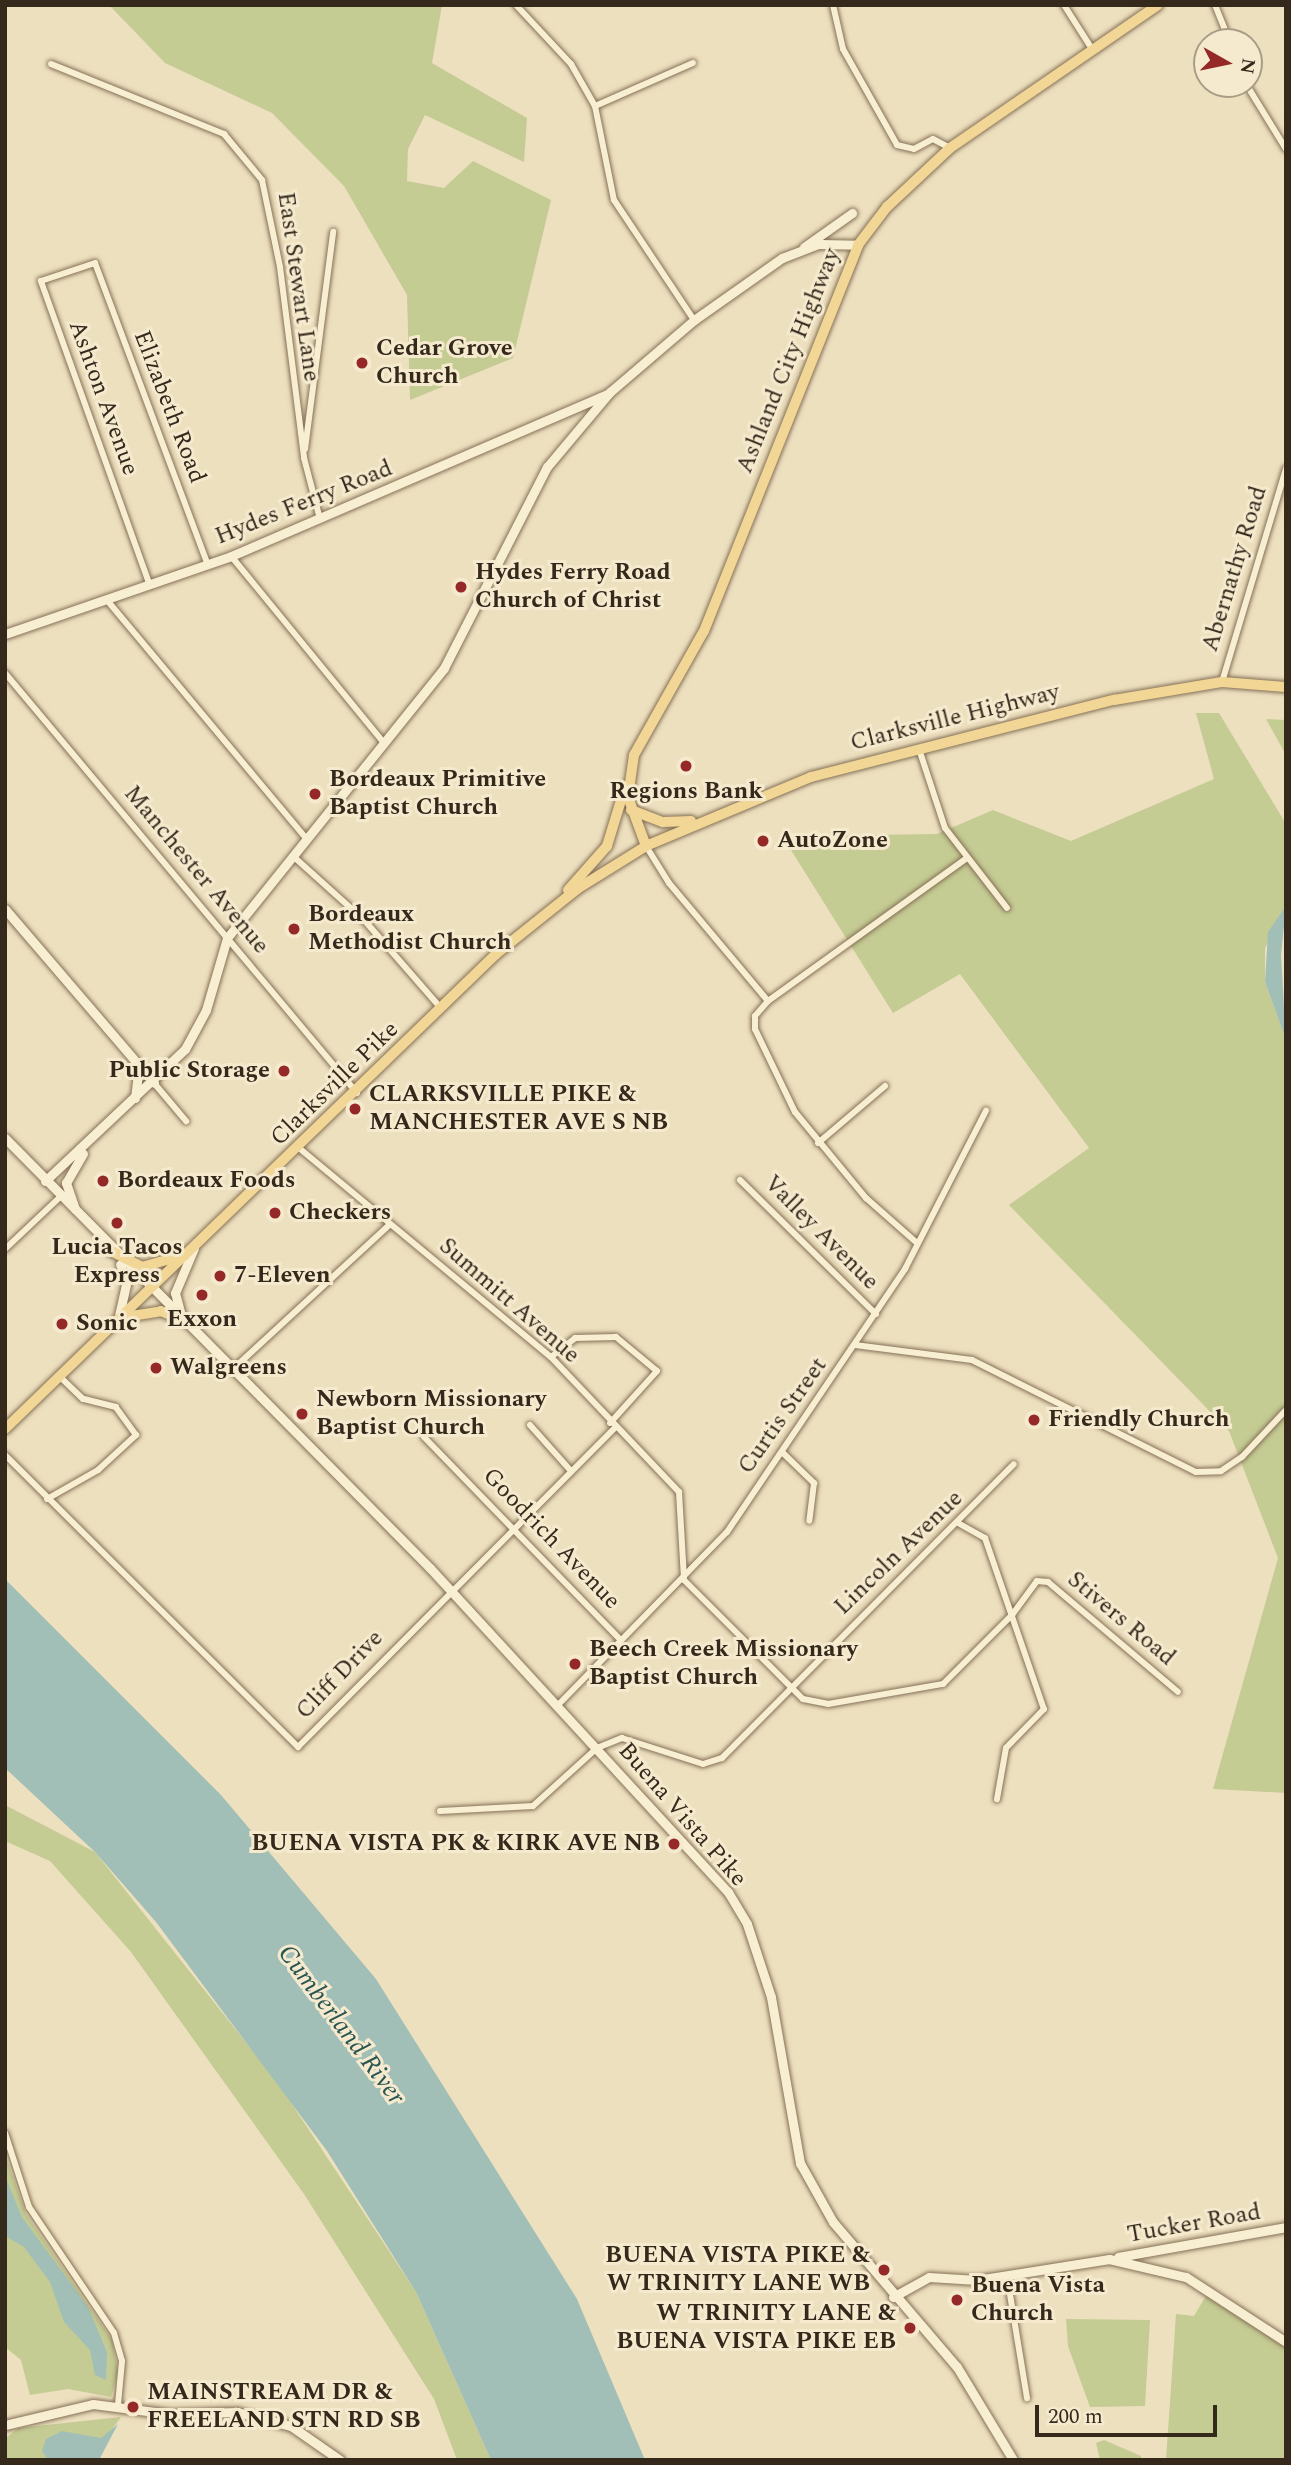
<!DOCTYPE html>
<style>
body{margin:0}
#map{position:relative;width:1291px;height:2465px;overflow:hidden;background:#ede0bf;font-family:Spectral,serif}
div>[style]{position:absolute}
[style*='--x']{left:calc(var(--x)*1px);top:calc(var(--y)*1px);width:calc(var(--w)*1px);rotate:calc(var(--a)*1deg)}
.green>*{inset:0;background:#c4cb93}
.water>*{inset:0;background:#a2bfb7}
.roads{filter:drop-shadow(0 0 2px #867157) drop-shadow(0 0 2px #867157)}
.street>*{height:6px;margin:-3px;padding:0 3px;transform-origin:3px;border-radius:3px;background:#f8eed2}
.secondary>*{height:9px;margin:-4.5px;padding:0 4.5px;transform-origin:4.5px;border-radius:4.5px;background:#f8eed2}
.primary>*{height:10px;margin:-5px;padding:0 5px;transform-origin:5px;border-radius:5px;background:#f1d696}
.dots>*{width:19px;height:19px;translate:-50% -50%;box-sizing:border-box;border:4px solid #f5eace;border-radius:50%}
span{translate:-50% -50%;white-space:nowrap;text-align:center;line-height:1.15;-webkit-text-stroke:6px #f5eace;paint-order:stroke}
.street-label{font-size:24px;color:#35291c}
.poi-label{font-size:24px;color:#35291c;font-weight:700}
.left{translate:0 -50%;text-align:left}
.right{translate:-100% -50%;text-align:right}
.water-label{font-size:26px;color:#2b5553;font-style:italic}
.frame{position:absolute;inset:0;border:7px solid #35291c;pointer-events:none}
.north{position:absolute;left:1193px;top:28px;width:70px;height:70px;box-sizing:border-box;background:#f5eace;border:2px solid #a89d87;border-radius:50%;rotate:99deg;font-size:19px;font-weight:700;line-height:28px;text-align:center;color:#35291c}
.north::after{content:'';display:block;margin:auto;width:24px;height:32px;background:#942928;clip-path:polygon(50% 0,100% 100%,50% 72%,0 100%)}
.scale{position:absolute;left:1035px;top:2405px;width:182px;height:32px;box-sizing:border-box;border:4px solid #35291c;border-top:0;padding-left:9px;font-size:21px;line-height:24px;white-space:nowrap;color:#35291c;-webkit-text-stroke:5px #f5eace;paint-order:stroke}
</style>
<div id="map">
<div class="green">
<i style="clip-path:polygon(109px 5px,442px 5px,432px 63px,527px 118px,524px 162px,425px 115px,408px 149px,407px 181px,444px 188px,473px 161px,551px 200px,513px 358px,410px 400px,407px 295px,344px 186px,272px 113px,165px 63px)"></i>
<i style="clip-path:polygon(1196px 713px,1219px 713px,1286px 824px,1286px 906px,1265px 948px,1265px 982px,1286px 1040px,1286px 1793px,1213px 1789px,1278px 1558px,1229px 1431px,1009px 1205px,1089px 1148px,960px 974px,893px 1013px,791px 850px,800px 836px,937px 834px,993px 810px,1071px 841px,1214px 779px)"></i>
<i style="clip-path:polygon(1266px 719px,1286px 720px,1286px 755px)"></i>
<i style="clip-path:polygon(5px 1805px,95px 1852px,278px 2083px,416px 2292px,491px 2460px,457px 2460px,434px 2399px,304px 2194px,131px 1952px,50px 1861px,5px 1841px)"></i>
<i style="clip-path:polygon(5px 2154px,26px 2214px,112px 2340px,118px 2373px,111px 2397px,68px 2389px,30px 2395px,21px 2360px,5px 2347px)"></i>
<i style="clip-path:polygon(1210px 2289px,1286px 2342px,1286px 2460px,1166px 2460px,1176px 2314px,1194px 2316px)"></i>
<i style="clip-path:polygon(1066px 2319px,1150px 2320px,1145px 2406px,1090px 2407px,1068px 2346px)"></i>
<i style="clip-path:polygon(121px 2417px,90px 2460px,5px 2460px,5px 2439px,18px 2428px)"></i>
<i style="clip-path:polygon(1104px 2440px,1141px 2456px,1141px 2460px,1100px 2460px,1096px 2443px)"></i>
</div>
<div class="water">
<i style="clip-path:polygon(1286px 906px,1281px 955px,1286px 1040px,1265px 982px,1268px 932px)"></i>
<i style="clip-path:polygon(5px 1579px,221px 1795px,376px 1979px,577px 2299px,645px 2460px,491px 2460px,416px 2292px,327px 2151px,156px 1922px,95px 1852px,5px 1768px)"></i>
<i style="clip-path:polygon(5px 2176px,22px 2217px,88px 2307px,107px 2352px,106px 2380px,95px 2375px,90px 2350px,64px 2322px,50px 2282px,24px 2247px,5px 2236px)"></i>
<i style="clip-path:polygon(118px 2424px,99px 2460px,48px 2460px,42px 2451px,46px 2439px,62px 2431px,101px 2438px)"></i>
</div>
<div class="roads">
<div class="street">
<i style="--x:516;--y:5;--w:81;--a:47"></i>
<i style="--x:571;--y:64;--w:48;--a:60.3"></i>
<i style="--x:595;--y:106;--w:96;--a:78.6"></i>
<i style="--x:614;--y:200;--w:144;--a:56.3"></i>
<i style="--x:833;--y:5;--w:45;--a:77.2"></i>
<i style="--x:843;--y:49;--w:110;--a:60.6"></i>
<i style="--x:897;--y:145;--w:17;--a:13"></i>
<i style="--x:914;--y:149;--w:21;--a:-28"></i>
<i style="--x:933;--y:139;--w:19;--a:28"></i>
<i style="--x:1064;--y:5;--w:52;--a:57.5"></i>
<i style="--x:1215;--y:5;--w:40;--a:68"></i>
<i style="--x:51;--y:64;--w:187;--a:22"></i>
<i style="--x:224;--y:134;--w:60;--a:50.4"></i>
<i style="--x:262;--y:180;--w:89;--a:78.3"></i>
<i style="--x:280;--y:267;--w:193;--a:82.8"></i>
<i style="--x:304;--y:458;--w:63;--a:75.3"></i>
<i style="--x:1246;--y:84;--w:76;--a:58.4"></i>
<i style="--x:595;--y:106;--w:107;--a:-23.7"></i>
<i style="--x:305;--y:449;--w:219;--a:-82.6"></i>
<i style="--x:231;--y:556;--w:243;--a:50.7"></i>
<i style="--x:149;--y:583;--w:321;--a:-109.7"></i>
<i style="--x:41;--y:281;--w:57;--a:-18.4"></i>
<i style="--x:95;--y:263;--w:320;--a:69.5"></i>
<i style="--x:106;--y:599;--w:313;--a:50.1"></i>
<i style="--x:5;--y:673;--w:548;--a:50.03"></i>
<i style="--x:1222;--y:682;--w:223;--a:-73.3"></i>
<i style="--x:919;--y:749;--w:83;--a:71.8"></i>
<i style="--x:945;--y:828;--w:101;--a:52.2"></i>
<i style="--x:646;--y:846;--w:44;--a:58.1"></i>
<i style="--x:669;--y:883;--w:154;--a:50"></i>
<i style="--x:768;--y:1001;--w:20;--a:131"></i>
<i style="--x:755;--y:1016;--w:13;--a:90"></i>
<i style="--x:755;--y:1029;--w:92;--a:64.3"></i>
<i style="--x:795;--y:1112;--w:112;--a:50.5"></i>
<i style="--x:866;--y:1198;--w:68;--a:41.4"></i>
<i style="--x:294;--y:857;--w:96;--a:42"></i>
<i style="--x:365;--y:921;--w:116;--a:48.9"></i>
<i style="--x:768;--y:1001;--w:245;--a:-35.7"></i>
<i style="--x:154;--y:1083;--w:50;--a:49.9"></i>
<i style="--x:818;--y:1143;--w:88;--a:-40.4"></i>
<i style="--x:299;--y:1148;--w:327;--a:39.7"></i>
<i style="--x:551;--y:1357;--w:186;--a:46.5"></i>
<i style="--x:679;--y:1492;--w:88;--a:86.7"></i>
<i style="--x:684;--y:1580;--w:168;--a:45"></i>
<i style="--x:803;--y:1699;--w:25;--a:11"></i>
<i style="--x:828;--y:1704;--w:117;--a:-9.9"></i>
<i style="--x:943;--y:1684;--w:98;--a:-45"></i>
<i style="--x:1012;--y:1615;--w:42;--a:-53.7"></i>
<i style="--x:1037;--y:1581;--w:11;--a:5"></i>
<i style="--x:1048;--y:1582;--w:170;--a:40.2"></i>
<i style="--x:740;--y:1180;--w:191;--a:44.6"></i>
<i style="--x:5;--y:1249;--w:74;--a:-43.4"></i>
<i style="--x:855;--y:1345;--w:118;--a:7.3"></i>
<i style="--x:972;--y:1360;--w:250;--a:26.6"></i>
<i style="--x:1196;--y:1472;--w:25;--a:-2"></i>
<i style="--x:1221;--y:1471;--w:25;--a:-34"></i>
<i style="--x:1242;--y:1457;--w:64;--a:-46.9"></i>
<i style="--x:551;--y:1357;--w:31;--a:-38"></i>
<i style="--x:575;--y:1338;--w:41;--a:-1.4"></i>
<i style="--x:616;--y:1337;--w:53;--a:39.7"></i>
<i style="--x:657;--y:1371;--w:70;--a:132.1"></i>
<i style="--x:232;--y:1370;--w:215;--a:-42.7"></i>
<i style="--x:530;--y:1425;--w:62;--a:48.3"></i>
<i style="--x:424;--y:1437;--w:281;--a:45.9"></i>
<i style="--x:782;--y:1452;--w:45;--a:44.1"></i>
<i style="--x:814;--y:1483;--w:38;--a:97"></i>
<i style="--x:5;--y:1455;--w:414;--a:44.9"></i>
<i style="--x:298;--y:1747;--w:450;--a:-45.2"></i>
<i style="--x:47;--y:1499;--w:59;--a:-29.6"></i>
<i style="--x:98;--y:1470;--w:52;--a:-42.6"></i>
<i style="--x:136;--y:1435;--w:34;--a:-126"></i>
<i style="--x:116;--y:1407;--w:34;--a:-166"></i>
<i style="--x:83;--y:1399;--w:33;--a:-136"></i>
<i style="--x:958;--y:1523;--w:31;--a:29"></i>
<i style="--x:985;--y:1538;--w:181;--a:71"></i>
<i style="--x:1044;--y:1709;--w:54;--a:134.3"></i>
<i style="--x:1006;--y:1748;--w:52;--a:100"></i>
<i style="--x:559;--y:1704;--w:240;--a:-45.7"></i>
<i style="--x:727;--y:1532;--w:318;--a:-55.9"></i>
<i style="--x:905;--y:1269;--w:178;--a:-62.9"></i>
<i style="--x:440;--y:1811;--w:93;--a:-3.1"></i>
<i style="--x:533;--y:1806;--w:86;--a:-42.2"></i>
<i style="--x:597;--y:1748;--w:27;--a:-22"></i>
<i style="--x:622;--y:1738;--w:85;--a:17.8"></i>
<i style="--x:703;--y:1764;--w:20;--a:-18"></i>
<i style="--x:722;--y:1758;--w:414;--a:-45.2"></i>
<i style="--x:5;--y:2133;--w:78;--a:72"></i>
<i style="--x:29;--y:2207;--w:152;--a:56"></i>
<i style="--x:114;--y:2333;--w:29;--a:74"></i>
<i style="--x:122;--y:2361;--w:44;--a:95.2"></i>
<i style="--x:1007;--y:2276;--w:124;--a:80.7"></i>
</div>
<div class="secondary">
<i style="--x:804;--y:247;--w:59;--a:-35.3"></i>
<i style="--x:5;--y:634;--w:239;--a:-19"></i>
<i style="--x:231;--y:556;--w:410;--a:-23.3"></i>
<i style="--x:5;--y:909;--w:229;--a:49.4"></i>
<i style="--x:135;--y:1098;--w:31;--a:-83"></i>
<i style="--x:5;--y:1138;--w:605;--a:45.34"></i>
<i style="--x:430;--y:1568;--w:440;--a:47.4"></i>
<i style="--x:728;--y:1892;--w:37;--a:59"></i>
<i style="--x:747;--y:1924;--w:77;--a:71.8"></i>
<i style="--x:771;--y:1997;--w:169;--a:80.1"></i>
<i style="--x:800;--y:2163;--w:68;--a:60.8"></i>
<i style="--x:833;--y:2222;--w:191;--a:49.5"></i>
<i style="--x:957;--y:2367;--w:109;--a:58.9"></i>
<i style="--x:45;--y:1181;--w:192;--a:-43.3"></i>
<i style="--x:185;--y:1049;--w:44;--a:-61.7"></i>
<i style="--x:206;--y:1010;--w:75;--a:-73.7"></i>
<i style="--x:227;--y:938;--w:346;--a:-51.2"></i>
<i style="--x:444;--y:668;--w:226;--a:-62.9"></i>
<i style="--x:547;--y:467;--w:98;--a:-50"></i>
<i style="--x:610;--y:392;--w:111;--a:-40.6"></i>
<i style="--x:694;--y:320;--w:108;--a:-35.2"></i>
<i style="--x:782;--y:258;--w:40;--a:-21"></i>
<i style="--x:819;--y:244;--w:39;--a:1"></i>
<i style="--x:75;--y:1209;--w:28;--a:-109"></i>
<i style="--x:66;--y:1183;--w:34;--a:-60"></i>
<i style="--x:182;--y:1319;--w:27;--a:-105"></i>
<i style="--x:175;--y:1293;--w:49;--a:-67.1"></i>
<i style="--x:118;--y:1320;--w:41;--a:-77.3"></i>
<i style="--x:127;--y:1280;--w:17;--a:-114"></i>
<i style="--x:1118;--y:2257;--w:171;--a:-10.1"></i>
<i style="--x:893;--y:2297;--w:41;--a:-29.1"></i>
<i style="--x:929;--y:2277;--w:48;--a:3.6"></i>
<i style="--x:977;--y:2280;--w:134;--a:-9"></i>
<i style="--x:1109;--y:2259;--w:79;--a:13.2"></i>
<i style="--x:1186;--y:2277;--w:119;--a:33"></i>
<i style="--x:5;--y:2425;--w:90;--a:-13.4"></i>
<i style="--x:93;--y:2404;--w:78;--a:7.4"></i>
<i style="--x:170;--y:2414;--w:67;--a:-1.7"></i>
<i style="--x:237;--y:2412;--w:56;--a:14.5"></i>
<i style="--x:291;--y:2426;--w:60;--a:34.8"></i>
</div>
<div class="primary">
<i style="--x:631;--y:810;--w:34;--a:21"></i>
<i style="--x:663;--y:822;--w:28;--a:-2"></i>
<i style="--x:646;--y:846;--w:52;--a:-110.2"></i>
<i style="--x:628;--y:797;--w:42;--a:-81.9"></i>
<i style="--x:634;--y:755;--w:142;--a:-60.6"></i>
<i style="--x:704;--y:631;--w:416;--a:-68.2"></i>
<i style="--x:858;--y:245;--w:48;--a:-52.7"></i>
<i style="--x:887;--y:207;--w:86;--a:-43.1"></i>
<i style="--x:950;--y:148;--w:252;--a:-34.5"></i>
<i style="--x:568;--y:890;--w:59;--a:-48.4"></i>
<i style="--x:607;--y:846;--w:62;--a:-73"></i>
<i style="--x:111;--y:1251;--w:35;--a:27"></i>
<i style="--x:142;--y:1267;--w:40;--a:-16"></i>
<i style="--x:125;--y:1317;--w:36;--a:-9"></i>
<i style="--x:161;--y:1311;--w:24;--a:24"></i>
<i style="--x:5;--y:1429;--w:683;--a:-44.05"></i>
<i style="--x:496;--y:954;--w:104;--a:-38.7"></i>
<i style="--x:577;--y:889;--w:81;--a:-31.9"></i>
<i style="--x:646;--y:846;--w:179;--a:-22.7"></i>
<i style="--x:811;--y:777;--w:313;--a:-14.3"></i>
<i style="--x:1114;--y:700;--w:109;--a:-9.5"></i>
<i style="--x:1222;--y:682;--w:64;--a:4.5"></i>
</div>
</div>
<div class="dots">
<i style="left:362px;top:363px;background:#942928"></i>
<i style="left:461px;top:587px;background:#942928"></i>
<i style="left:686px;top:766px;background:#942928"></i>
<i style="left:315px;top:794px;background:#942928"></i>
<i style="left:763px;top:841px;background:#942928"></i>
<i style="left:294px;top:929px;background:#942928"></i>
<i style="left:284px;top:1071px;background:#942928"></i>
<i style="left:355px;top:1109px;background:#942928"></i>
<i style="left:103px;top:1181px;background:#942928"></i>
<i style="left:275px;top:1213px;background:#942928"></i>
<i style="left:117px;top:1223px;background:#942928"></i>
<i style="left:220px;top:1276px;background:#942928"></i>
<i style="left:202px;top:1295px;background:#942928"></i>
<i style="left:62px;top:1324px;background:#942928"></i>
<i style="left:156px;top:1368px;background:#942928"></i>
<i style="left:302px;top:1414px;background:#942928"></i>
<i style="left:1034px;top:1420px;background:#942928"></i>
<i style="left:575px;top:1664px;background:#942928"></i>
<i style="left:674px;top:1844px;background:#942928"></i>
<i style="left:884px;top:2270px;background:#942928"></i>
<i style="left:957px;top:2300px;background:#942928"></i>
<i style="left:910px;top:2328px;background:#942928"></i>
<i style="left:133px;top:2407px;background:#942928"></i>
</div>
<div class="street-label">
<span style="left:298px;top:287px;rotate:82deg">East Stewart Lane</span>
<span style="left:789px;top:361px;rotate:-68deg">Ashland City Highway</span>
<span style="left:103px;top:398px;rotate:70deg">Ashton Avenue</span>
<span style="left:169px;top:407px;rotate:69deg">Elizabeth Road</span>
<span style="left:304px;top:503px;rotate:-22deg">Hydes Ferry Road</span>
<span style="left:1235px;top:569px;rotate:-73deg">Abernathy Road</span>
<span style="left:955px;top:718px;rotate:-14deg">Clarksville Highway</span>
<span style="left:196px;top:870px;rotate:50deg">Manchester Avenue</span>
<span style="left:335px;top:1084px;rotate:-44deg">Clarksville Pike</span>
<span style="left:821px;top:1233px;rotate:45deg">Valley Avenue</span>
<span style="left:509px;top:1301px;rotate:41deg">Summitt Avenue</span>
<span style="left:783px;top:1416px;rotate:-55deg">Curtis Street</span>
<span style="left:551px;top:1539px;rotate:46deg">Goodrich Avenue</span>
<span style="left:899px;top:1553px;rotate:-44deg">Lincoln Avenue</span>
<span style="left:1121px;top:1619px;rotate:40deg">Stivers Road</span>
<span style="left:340px;top:1675px;rotate:-46deg">Cliff Drive</span>
<span style="left:682px;top:1815px;rotate:49deg">Buena Vista Pike</span>
<span style="left:1194px;top:2224px;rotate:-10deg">Tucker Road</span>
</div>
<div class="poi-label">
<span class="left" style="left:376px;top:363px">Cedar Grove<br>Church</span>
<span class="left" style="left:475px;top:587px">Hydes Ferry Road<br>Church of Christ</span>
<span class="left" style="left:329px;top:794px">Bordeaux Primitive<br>Baptist Church</span>
<span style="left:686px;top:792px">Regions Bank</span>
<span class="left" style="left:777px;top:841px">AutoZone</span>
<span class="left" style="left:308px;top:929px">Bordeaux<br>Methodist Church</span>
<span class="right" style="left:270px;top:1071px">Public Storage</span>
<span class="left" style="left:369px;top:1109px">CLARKSVILLE PIKE &amp;<br>MANCHESTER AVE S NB</span>
<span class="left" style="left:117px;top:1181px">Bordeaux Foods</span>
<span class="left" style="left:289px;top:1213px">Checkers</span>
<span style="left:117px;top:1262px">Lucia Tacos<br>Express</span>
<span class="left" style="left:234px;top:1276px">7-Eleven</span>
<span style="left:202px;top:1320px">Exxon</span>
<span class="left" style="left:76px;top:1324px">Sonic</span>
<span class="left" style="left:170px;top:1368px">Walgreens</span>
<span class="left" style="left:316px;top:1414px">Newborn Missionary<br>Baptist Church</span>
<span class="left" style="left:1048px;top:1420px">Friendly Church</span>
<span class="left" style="left:589px;top:1664px">Beech Creek Missionary<br>Baptist Church</span>
<span class="right" style="left:660px;top:1844px">BUENA VISTA PK &amp; KIRK AVE NB</span>
<span class="right" style="left:870px;top:2270px">BUENA VISTA PIKE &amp;<br>W TRINITY LANE WB</span>
<span class="left" style="left:971px;top:2300px">Buena Vista<br>Church</span>
<span class="right" style="left:896px;top:2328px">W TRINITY LANE &amp;<br>BUENA VISTA PIKE EB</span>
<span class="left" style="left:147px;top:2407px">MAINSTREAM DR &amp;<br>FREELAND STN RD SB</span>
</div>
<div class="water-label">
<span style="left:341px;top:2025px;rotate:53deg">Cumberland River</span>
</div>
<div class="frame"></div>
<div class="north">N</div>
<div class="scale">200 m</div>
</div>
